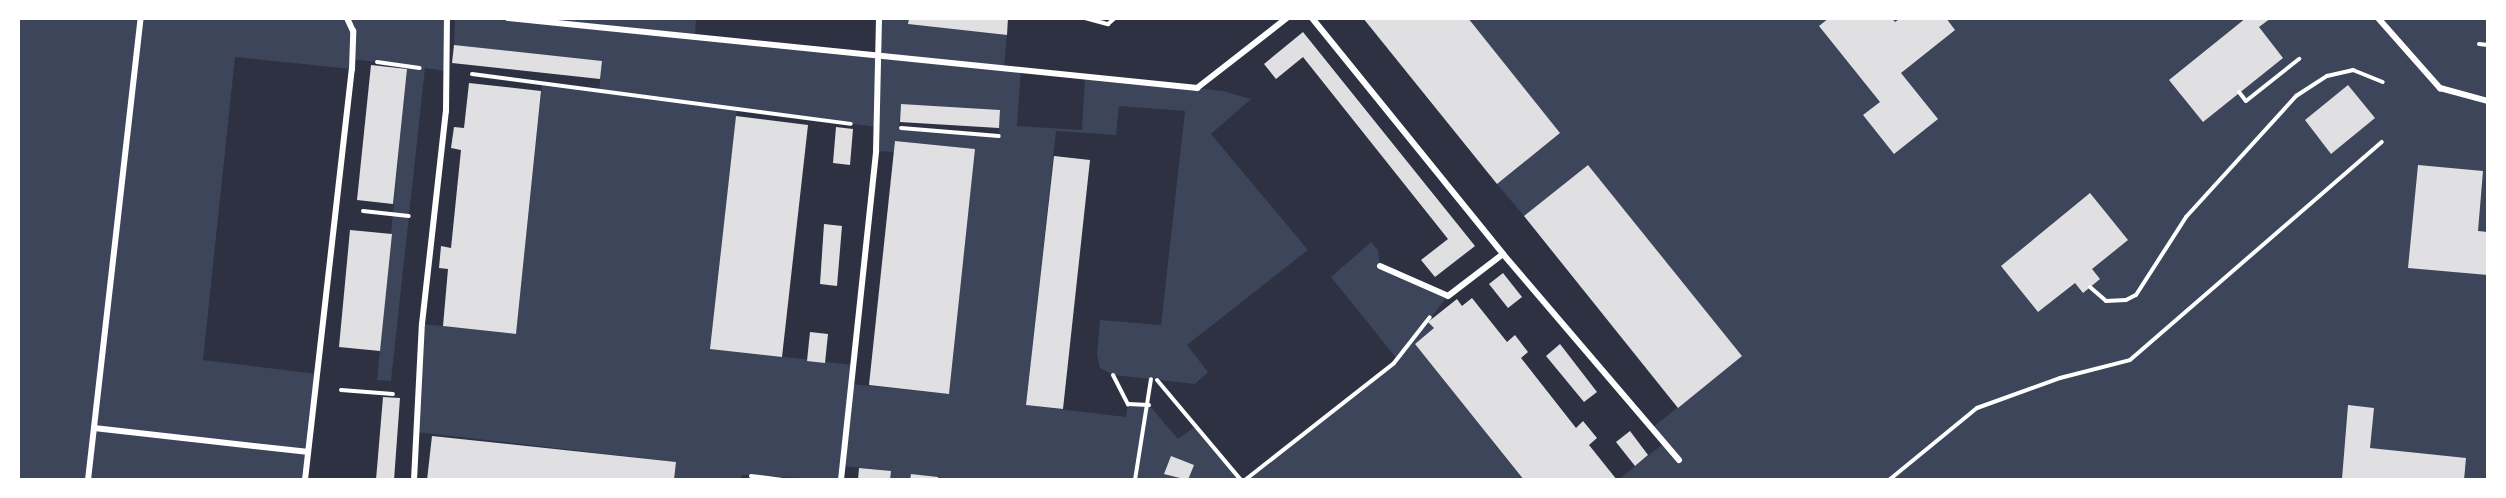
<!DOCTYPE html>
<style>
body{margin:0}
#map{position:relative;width:2506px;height:498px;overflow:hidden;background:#2d3142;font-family:"Zilla Slab",serif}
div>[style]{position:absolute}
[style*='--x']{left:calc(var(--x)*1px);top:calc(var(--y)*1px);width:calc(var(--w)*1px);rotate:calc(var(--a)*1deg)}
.green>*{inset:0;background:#3c4559}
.building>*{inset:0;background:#e0e0e3}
.path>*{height:4px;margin:-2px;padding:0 2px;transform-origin:2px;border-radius:2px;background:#fff}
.minor>*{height:6px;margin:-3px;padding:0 3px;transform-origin:3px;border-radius:3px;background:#fff}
span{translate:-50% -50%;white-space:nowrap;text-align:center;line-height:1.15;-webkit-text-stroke:5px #fff;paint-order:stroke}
.frame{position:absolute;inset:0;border:20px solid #fff;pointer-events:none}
</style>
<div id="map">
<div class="green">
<i style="clip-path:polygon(18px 18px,447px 18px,446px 71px,425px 68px,391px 381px,377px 380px,407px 66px,352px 59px,352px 69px,235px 57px,203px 360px,317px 374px,305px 480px,18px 480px)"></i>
<i style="clip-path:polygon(evenodd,455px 18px,696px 18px,695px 36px,877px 55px,879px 18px,909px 18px,908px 24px,1007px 35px,1004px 67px,1021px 69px,1017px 126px,1082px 130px,1085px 76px,1223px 91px,1251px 99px,1211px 134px,1308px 250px,1187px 345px,1208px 372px,1195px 384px,1113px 375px,1100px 368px,1097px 355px,1100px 320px,1161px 325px,1185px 111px,1119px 106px,1116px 135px,1056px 131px,1026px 405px,1126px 417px,1128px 404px,1149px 405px,1178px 439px,1196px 426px,1241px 480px,938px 480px,938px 477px,911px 474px,910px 480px,890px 480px,890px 471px,843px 466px,841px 480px,742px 475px,741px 480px,674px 480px,676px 462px,416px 432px,422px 324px,516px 333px,542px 84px,599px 91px,602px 61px,454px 45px,455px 18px,901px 104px,1000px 110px,999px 136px,899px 128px,901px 104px,455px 18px,737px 109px,877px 127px,876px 151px,894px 152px,896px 141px,975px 149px,949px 394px,851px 384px,853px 365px,710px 348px,737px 109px)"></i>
<i style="clip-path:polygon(1468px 18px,2488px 18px,2488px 480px,1618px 480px,1664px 443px,1652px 428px,1742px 356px,1588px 165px,1524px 216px,1497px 184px,1560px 133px)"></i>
<i style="clip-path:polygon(1371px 242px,1378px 250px,1380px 266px,1448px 296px,1428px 321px,1434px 328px,1415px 344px,1524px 480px,1245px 480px,1397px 359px,1331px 277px)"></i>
</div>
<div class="building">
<i style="clip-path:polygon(909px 18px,1008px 18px,1007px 35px,908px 24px)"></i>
<i style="clip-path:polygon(1363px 18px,1468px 18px,1560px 133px,1497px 184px)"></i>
<i style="clip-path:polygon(1829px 18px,1892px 18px,1895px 22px,1901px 18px,1946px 18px,1955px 30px,1901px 73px,1938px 119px,1894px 154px,1863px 115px,1880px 102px,1819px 26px)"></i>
<i style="clip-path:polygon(2246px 18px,2271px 18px,2259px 27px,2283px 58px,2203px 122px,2169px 80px)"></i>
<i style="clip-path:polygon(1303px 32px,1475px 246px,1435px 277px,1421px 260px,1448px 239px,1303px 57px,1276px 79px,1264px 64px)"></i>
<i style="clip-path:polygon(454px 45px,602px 61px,600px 79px,452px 63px)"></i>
<i style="clip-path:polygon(371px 65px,407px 69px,393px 204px,357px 200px)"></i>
<i style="clip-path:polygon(469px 83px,541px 91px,516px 334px,443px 326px,448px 269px,439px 268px,441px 246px,451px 248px,461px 150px,451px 148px,454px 127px,464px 128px)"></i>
<i style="clip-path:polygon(2348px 85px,2375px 118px,2331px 154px,2305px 120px)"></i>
<i style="clip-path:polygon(901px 104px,1000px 110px,999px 128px,900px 122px)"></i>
<i style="clip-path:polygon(736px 116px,808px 125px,782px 357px,710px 349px)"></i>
<i style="clip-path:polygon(836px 127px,853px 129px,850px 165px,833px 163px)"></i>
<i style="clip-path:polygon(895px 141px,975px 149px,949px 394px,869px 385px)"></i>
<i style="clip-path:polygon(1054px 156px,1090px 160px,1063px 409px,1026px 405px)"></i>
<i style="clip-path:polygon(1588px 165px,1742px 356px,1678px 408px,1524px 216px)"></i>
<i style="clip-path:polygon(2418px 165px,2483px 171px,2478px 231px,2488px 232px,2488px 275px,2408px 268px)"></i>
<i style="clip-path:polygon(2090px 193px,2128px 240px,2092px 269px,2100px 279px,2083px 293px,2075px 283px,2038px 312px,2001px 266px)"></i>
<i style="clip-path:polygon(824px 224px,842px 226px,837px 286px,820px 284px)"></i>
<i style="clip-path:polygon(350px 230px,392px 234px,380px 351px,339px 347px)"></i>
<i style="clip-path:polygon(1503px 273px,1522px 297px,1508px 308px,1489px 284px)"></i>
<i style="clip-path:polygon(1472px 298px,1507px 342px,1515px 335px,1528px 352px,1521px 358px,1576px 428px,1583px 421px,1597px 438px,1589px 445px,1617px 480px,1524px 480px,1415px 344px,1434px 328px,1428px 322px,1457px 299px,1462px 306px)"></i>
<i style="clip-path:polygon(810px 332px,828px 334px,825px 363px,807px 361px)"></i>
<i style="clip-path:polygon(1560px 344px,1597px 392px,1584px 402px,1546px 356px)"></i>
<i style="clip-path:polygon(383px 397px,400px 398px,394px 480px,376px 480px)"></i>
<i style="clip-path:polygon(2348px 405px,2374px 408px,2370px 448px,2466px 458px,2464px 480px,2342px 479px)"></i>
<i style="clip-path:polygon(1630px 431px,1648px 455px,1635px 466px,1616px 442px)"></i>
<i style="clip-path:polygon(432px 436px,676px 462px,674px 480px,427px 480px)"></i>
<i style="clip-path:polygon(1171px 456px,1194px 465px,1188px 480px,1164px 474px)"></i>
<i style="clip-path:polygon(859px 468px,891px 471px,890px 480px,858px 480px)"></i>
<i style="clip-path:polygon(911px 474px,938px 477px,938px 480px,910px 480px)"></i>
</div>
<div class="path">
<i style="--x:1085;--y:18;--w:24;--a:15"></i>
<i style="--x:1108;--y:24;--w:9;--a:-41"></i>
<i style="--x:2479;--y:44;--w:9;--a:6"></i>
<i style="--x:377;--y:62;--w:43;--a:7.9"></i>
<i style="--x:472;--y:74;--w:382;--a:7.5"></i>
<i style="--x:2239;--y:92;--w:11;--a:52"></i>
<i style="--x:2246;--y:101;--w:68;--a:-38.4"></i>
<i style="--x:901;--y:128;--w:98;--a:4.7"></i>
<i style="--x:363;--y:211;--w:46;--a:6.2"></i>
<i style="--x:2090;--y:287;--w:21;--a:41"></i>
<i style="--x:2106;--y:301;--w:20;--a:-3"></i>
<i style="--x:2126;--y:300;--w:11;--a:-27"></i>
<i style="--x:2136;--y:295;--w:93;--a:-57.3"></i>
<i style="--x:2186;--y:217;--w:164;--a:-47.7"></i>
<i style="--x:2296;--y:96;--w:37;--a:-33"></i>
<i style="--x:2327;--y:76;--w:27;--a:-13"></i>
<i style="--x:2353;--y:70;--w:32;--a:22"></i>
<i style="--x:1113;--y:375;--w:33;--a:63"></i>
<i style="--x:1128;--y:404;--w:21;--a:3"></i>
<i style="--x:1157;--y:380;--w:131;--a:50"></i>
<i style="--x:341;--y:390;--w:52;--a:4.4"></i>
<i style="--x:751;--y:476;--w:32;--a:7"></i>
<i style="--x:1135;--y:480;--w:102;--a:-81"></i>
<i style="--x:1245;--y:480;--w:189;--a:-38.1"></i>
<i style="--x:1394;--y:363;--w:58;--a:-52"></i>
<i style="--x:1889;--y:480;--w:114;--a:-39.3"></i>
<i style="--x:1977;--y:408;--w:88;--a:-19.9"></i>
<i style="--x:2060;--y:378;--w:72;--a:-14.4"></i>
<i style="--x:2130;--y:360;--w:333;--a:-40.9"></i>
</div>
<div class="minor">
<i style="--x:508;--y:18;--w:693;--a:5.8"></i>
<i style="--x:1197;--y:88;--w:114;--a:-37.9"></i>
<i style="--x:1312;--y:18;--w:304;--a:51"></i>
<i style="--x:1503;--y:254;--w:271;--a:49.5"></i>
<i style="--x:2378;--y:18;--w:94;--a:48.5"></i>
<i style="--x:2440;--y:88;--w:50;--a:15.2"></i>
<i style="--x:1380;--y:266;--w:74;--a:23.8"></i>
<i style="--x:1448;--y:296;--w:69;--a:-37.4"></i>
<i style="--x:94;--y:428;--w:214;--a:6.4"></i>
<i style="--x:88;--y:480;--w:465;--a:-83.5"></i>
<i style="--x:305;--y:480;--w:414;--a:-83.5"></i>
<i style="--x:352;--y:69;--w:38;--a:-88"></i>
<i style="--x:353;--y:31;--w:14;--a:-115"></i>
<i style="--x:414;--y:480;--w:156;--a:-87.1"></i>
<i style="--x:422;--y:324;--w:214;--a:-83.6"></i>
<i style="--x:446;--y:111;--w:93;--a:-89.4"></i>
<i style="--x:841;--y:480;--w:331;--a:-83.9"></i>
<i style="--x:876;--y:151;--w:133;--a:-88.7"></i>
</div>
<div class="frame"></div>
</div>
